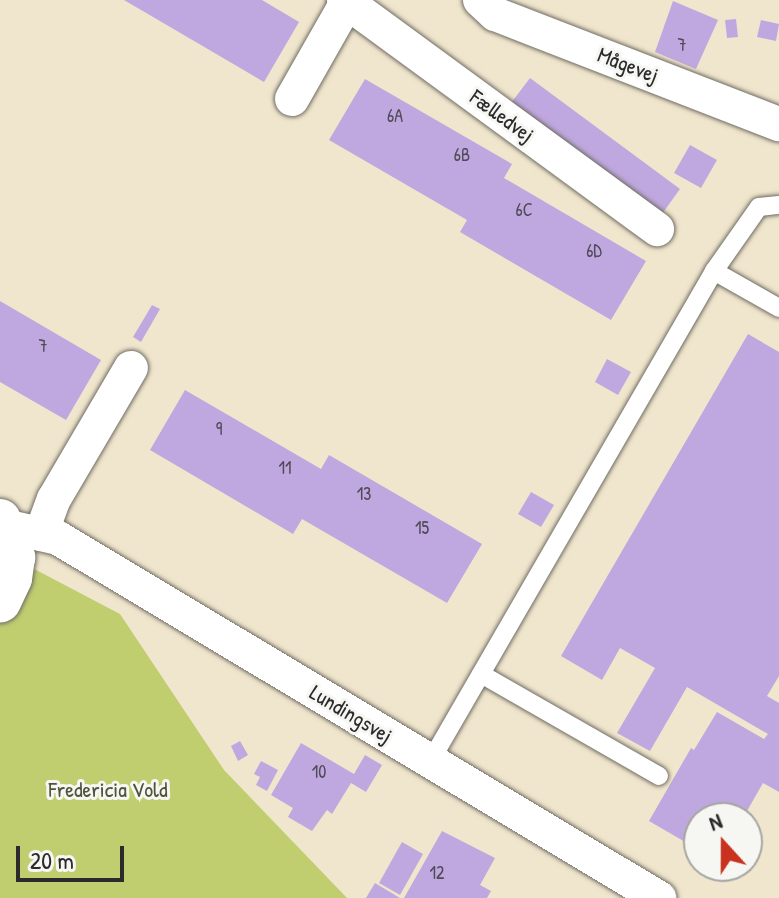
<!DOCTYPE html>
<meta charset="utf-8">
<style>
body{margin:0}
#map{position:relative;width:779px;height:898px;overflow:hidden;background:#f0e6cd;font-family:"Patrick Hand",sans-serif}
div>[style]{position:absolute}
[style*='--x']{left:calc(var(--x)*1px);top:calc(var(--y)*1px);width:calc(var(--w)*1px);rotate:calc(var(--a)*1deg)}
.green>*{inset:0;background:#c0ce70}
.building>*{inset:0;background:#bfa8df}
.roads{filter:drop-shadow(0 0 2px #706c64) drop-shadow(0 0 2px #706c64)}
.service>*{height:18px;margin:-9px;padding:0 9px;transform-origin:9px;border-radius:9px;background:#fff}
.minor>*{height:34px;margin:-17px;padding:0 17px;transform-origin:17px;border-radius:17px;background:#fff}
.tertiary>*{height:42px;margin:-21px;padding:0 21px;transform-origin:21px;border-radius:21px;background:#fff}
span{translate:-50% -50%;white-space:nowrap;text-align:center;line-height:1.15;-webkit-text-stroke:6px #f6f6f2;paint-order:stroke}
.number-label{font-size:18px;color:#504a58}
.number-label span{-webkit-text-stroke-width:0}
.street-label{font-size:22px;color:#2b2b2b}
.park-label{font-size:22px;color:#50543c}
.north{position:absolute;left:683px;top:802px;width:80px;height:80px;box-sizing:border-box;background:#f6f6f2;border:2px solid #a5a5a2;border-radius:50%;rotate:339deg;font-size:22px;font-weight:700;line-height:32px;text-align:center;color:#2b2b2b}
.north::after{content:'';display:block;margin:auto;width:28px;height:36px;background:#c8321e;clip-path:polygon(50% 0,100% 100%,50% 72%,0 100%)}
.scale{position:absolute;left:16px;top:846px;width:108px;height:36px;box-sizing:border-box;border:4px solid #2b2b2b;border-top:0;padding-left:10px;font-size:24px;line-height:28px;white-space:nowrap;color:#2b2b2b;-webkit-text-stroke:6px #f6f6f2;paint-order:stroke}
</style>
<div id="map">
<div class="green">
<i style="clip-path:polygon(0 551px,120px 614px,224px 770px,347px 898px,0 898px)"></i>
</div>
<div class="building">
<i style="clip-path:polygon(124px 0,262px 0,299px 22px,264px 82px)"></i>
<i style="clip-path:polygon(673px 1px,718px 20px,696px 69px,655px 52px)"></i>
<i style="clip-path:polygon(736px 19px,738px 37px,727px 38px,725px 20px)"></i>
<i style="clip-path:polygon(761px 20px,779px 24px,776px 41px,757px 37px)"></i>
<i style="clip-path:polygon(530px 78px,680px 189px,662px 214px,511px 103px)"></i>
<i style="clip-path:polygon(365px 79px,512px 164px,504px 178px,646px 261px,611px 320px,460px 232px,467px 220px,329px 140px)"></i>
<i style="clip-path:polygon(690px 145px,717px 160px,701px 188px,674px 173px)"></i>
<i style="clip-path:polygon(0 301px,101px 360px,66px 420px,0 382px)"></i>
<i style="clip-path:polygon(152px 305px,160px 309px,141px 342px,133px 337px)"></i>
<i style="clip-path:polygon(748px 334px,779px 352px,779px 676px,767px 696px,779px 703px,779px 792px,763px 783px,743px 818px,699px 818px,699px 850px,649px 821px,691px 748px,694px 750px,717px 712px,764px 739px,768px 734px,687px 687px,650px 751px,617px 733px,655px 668px,620px 648px,602px 680px,561px 656px)"></i>
<i style="clip-path:polygon(607px 359px,631px 372px,618px 395px,595px 382px)"></i>
<i style="clip-path:polygon(185px 390px,321px 469px,329px 455px,482px 544px,447px 603px,302px 519px,293px 534px,150px 450px)"></i>
<i style="clip-path:polygon(531px 492px,554px 505px,541px 527px,518px 514px)"></i>
<i style="clip-path:polygon(240px 741px,248px 755px,238px 761px,231px 746px)"></i>
<i style="clip-path:polygon(301px 743px,354px 774px,365px 755px,382px 765px,366px 792px,351px 783px,332px 814px,327px 810px,312px 831px,288px 817px,293px 808px,271px 795px)"></i>
<i style="clip-path:polygon(261px 761px,278px 770px,267px 791px,256px 785px,260px 777px,254px 774px)"></i>
<i style="clip-path:polygon(442px 831px,495px 858px,480px 885px,491px 891px,487px 898px,404px 898px)"></i>
<i style="clip-path:polygon(402px 842px,423px 854px,400px 895px,379px 883px)"></i>
<i style="clip-path:polygon(375px 883px,400px 898px,366px 898px)"></i>
</div>
<div class="roads">
<div class="service">
<i style="--x:714;--y:271;--w:75;--a:29.6"></i>
<i style="--x:481;--y:674;--w:205;--a:29.8"></i>
<i style="--x:430;--y:762;--w:567;--a:-59.95"></i>
<i style="--x:714;--y:271;--w:78;--a:-54.9"></i>
<i style="--x:759;--y:207;--w:20;--a:-6"></i>
</div>
<div class="minor">
<i style="--x:344;--y:0;--w:388;--a:36.2"></i>
<i style="--x:480;--y:0;--w:21;--a:43"></i>
<i style="--x:495;--y:14;--w:305;--a:21.2"></i>
<i style="--x:292;--y:99;--w:112;--a:-60.4"></i>
<i style="--x:5;--y:526;--w:54;--a:12.8"></i>
<i style="--x:58;--y:538;--w:701;--a:30.92"></i>
<i style="--x:41;--y:534;--w:37;--a:-70"></i>
<i style="--x:54;--y:499;--w:152;--a:-59.6"></i>
</div>
<div class="tertiary">
<i style="--x:0;--y:520;--w:40;--a:69"></i>
<i style="--x:14;--y:557;--w:21;--a:98"></i>
<i style="--x:11;--y:578;--w:26;--a:115"></i>
</div>
</div>
<div class="number-label">
<span style="left:682px;top:45px">7</span>
<span style="left:395px;top:116px">6A</span>
<span style="left:462px;top:155px">6B</span>
<span style="left:524px;top:210px">6C</span>
<span style="left:594px;top:251px">6D</span>
<span style="left:43px;top:346px">7</span>
<span style="left:219px;top:429px">9</span>
<span style="left:285px;top:468px">11</span>
<span style="left:364px;top:494px">13</span>
<span style="left:422px;top:528px">15</span>
<span style="left:319px;top:772px">10</span>
<span style="left:437px;top:873px">12</span>
</div>
<div class="street-label">
<span style="left:628px;top:65px;rotate:21deg">Mågevej</span>
<span style="left:502px;top:116px;rotate:36deg">Fælledvej</span>
<span style="left:351px;top:714px;rotate:31deg">Lundingsvej</span>
</div>
<div class="park-label">
<span style="left:108px;top:790px">Fredericia Vold</span>
</div>
<div class="north">N</div>
<div class="scale">20 m</div>
</div>
